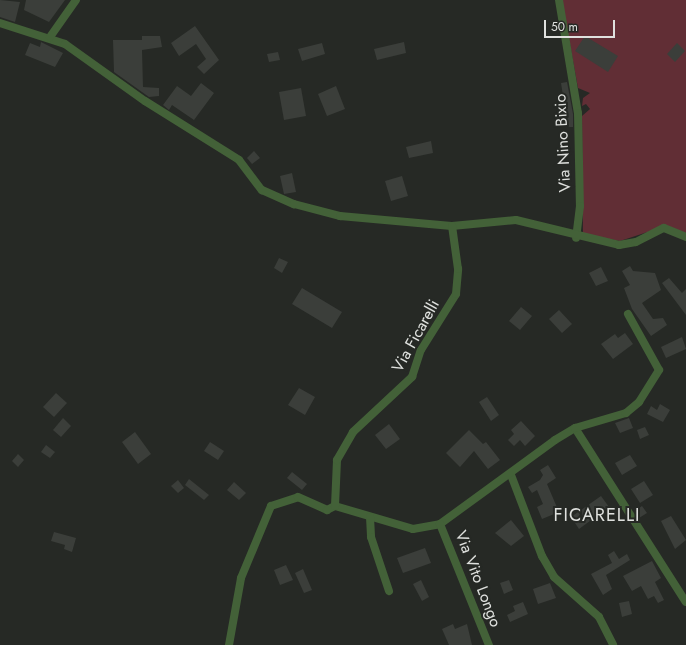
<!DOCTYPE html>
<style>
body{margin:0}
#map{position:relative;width:686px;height:645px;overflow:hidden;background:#262925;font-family:Jost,sans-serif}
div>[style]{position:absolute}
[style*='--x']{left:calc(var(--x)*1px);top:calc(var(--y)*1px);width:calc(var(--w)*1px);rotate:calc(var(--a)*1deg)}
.green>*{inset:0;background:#612e35}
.building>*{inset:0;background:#3b3e3a}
.minor>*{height:8px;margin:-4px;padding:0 4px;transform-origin:4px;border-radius:4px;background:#436138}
span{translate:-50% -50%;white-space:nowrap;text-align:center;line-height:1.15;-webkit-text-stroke:4px #262925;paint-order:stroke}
.street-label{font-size:16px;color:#dfe1de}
.quarter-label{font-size:18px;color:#dfe1de;letter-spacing:1px}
.scale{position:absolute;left:544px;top:20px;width:71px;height:18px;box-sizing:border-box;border:2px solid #dfe1de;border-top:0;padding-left:5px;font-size:12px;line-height:14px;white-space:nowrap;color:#dfe1de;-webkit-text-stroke:3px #262925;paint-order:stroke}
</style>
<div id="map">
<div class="green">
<i style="clip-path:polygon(562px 0,686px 0,686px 233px,666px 226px,620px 241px,583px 234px,582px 116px,590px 109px,586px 104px,582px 106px,583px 98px,590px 93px,578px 88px)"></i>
</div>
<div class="building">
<i style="clip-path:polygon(0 0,20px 2px,15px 22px,0 17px)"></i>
<i style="clip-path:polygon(26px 0,65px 0,49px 22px,24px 10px)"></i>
<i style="clip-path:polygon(195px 26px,219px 60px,204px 74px,197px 67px,206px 59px,196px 44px,179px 56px,171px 43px)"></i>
<i style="clip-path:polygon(142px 36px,160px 36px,162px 47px,142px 50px,143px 87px,159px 88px,159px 96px,149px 97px,114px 72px,113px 40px,142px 40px)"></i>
<i style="clip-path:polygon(585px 36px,618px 56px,608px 72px,575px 51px)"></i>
<i style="clip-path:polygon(41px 42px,63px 53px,55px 67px,25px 55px,30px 43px,40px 47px)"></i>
<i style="clip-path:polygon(404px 42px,406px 53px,377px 60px,374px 49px)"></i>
<i style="clip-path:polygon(322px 43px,325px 54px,302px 61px,298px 49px)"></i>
<i style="clip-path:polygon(677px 43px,685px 51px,675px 62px,667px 54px)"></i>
<i style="clip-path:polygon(278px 52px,280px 60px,269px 62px,267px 54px)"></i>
<i style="clip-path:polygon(567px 82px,573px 114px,573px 127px,568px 127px,561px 83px)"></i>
<i style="clip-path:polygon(201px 83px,214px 93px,194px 120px,172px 105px,169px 110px,163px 105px,177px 86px,191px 96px)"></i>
<i style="clip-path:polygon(336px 86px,345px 109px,327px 116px,318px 94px)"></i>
<i style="clip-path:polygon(301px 88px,306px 116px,284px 120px,279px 92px)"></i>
<i style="clip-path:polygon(431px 141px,433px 153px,409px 158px,406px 147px)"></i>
<i style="clip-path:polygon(254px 151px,260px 158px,252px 164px,247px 158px)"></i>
<i style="clip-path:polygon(292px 173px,296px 192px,284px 194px,280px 176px)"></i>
<i style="clip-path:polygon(402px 176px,408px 196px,391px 201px,385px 181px)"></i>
<i style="clip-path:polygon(279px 258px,288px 262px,282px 273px,274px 268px)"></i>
<i style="clip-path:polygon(630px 266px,633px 271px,655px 273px,661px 290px,642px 303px,653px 319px,663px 318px,667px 325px,651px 336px,632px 309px,624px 288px,630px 285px,622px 271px)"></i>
<i style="clip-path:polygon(601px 267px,608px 281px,596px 286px,589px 273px)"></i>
<i style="clip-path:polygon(669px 278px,682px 293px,686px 289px,686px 315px,662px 283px)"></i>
<i style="clip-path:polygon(302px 288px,342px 312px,332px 328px,292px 304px)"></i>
<i style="clip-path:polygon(521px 307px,532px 316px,520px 330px,509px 321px)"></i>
<i style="clip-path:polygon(559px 310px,572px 324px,562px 333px,549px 319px)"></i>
<i style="clip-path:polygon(625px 333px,633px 344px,613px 359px,601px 344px,615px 334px,618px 338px)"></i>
<i style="clip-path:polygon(682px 337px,686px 349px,666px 358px,661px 347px)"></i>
<i style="clip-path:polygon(299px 388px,315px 397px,305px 415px,288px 405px)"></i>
<i style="clip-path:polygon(56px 393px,67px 403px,54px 417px,43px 407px)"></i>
<i style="clip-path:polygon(487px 397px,499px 415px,491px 421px,479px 402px)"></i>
<i style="clip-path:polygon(660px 404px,670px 410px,663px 422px,647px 414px,651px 406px,657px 410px)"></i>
<i style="clip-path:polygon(63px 418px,71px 426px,61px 437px,53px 430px)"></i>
<i style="clip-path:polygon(629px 418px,633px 428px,620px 433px,615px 423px)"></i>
<i style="clip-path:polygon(521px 421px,535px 436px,525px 446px,520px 440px,514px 446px,508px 440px,514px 434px,511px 430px)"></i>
<i style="clip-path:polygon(389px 424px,400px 439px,386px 449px,375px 435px)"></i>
<i style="clip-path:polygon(645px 427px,649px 435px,640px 439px,637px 430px)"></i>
<i style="clip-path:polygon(469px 430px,483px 444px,486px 442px,500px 460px,488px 469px,474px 451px,460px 467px,446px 453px)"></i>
<i style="clip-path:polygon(135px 432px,151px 454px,138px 464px,122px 442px)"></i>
<i style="clip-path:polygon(210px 442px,224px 451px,218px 460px,204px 451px)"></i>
<i style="clip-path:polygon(46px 445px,55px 452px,50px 458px,41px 452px)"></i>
<i style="clip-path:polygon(18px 454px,24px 460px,18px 467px,12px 461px)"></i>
<i style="clip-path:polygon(630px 455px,637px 466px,622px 475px,615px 463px)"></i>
<i style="clip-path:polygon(548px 465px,556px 478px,547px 484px,559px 512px,542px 519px,537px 507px,543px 504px,537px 490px,532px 493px,528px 487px,540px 480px,543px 475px,540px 470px)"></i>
<i style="clip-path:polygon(292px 472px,307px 484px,302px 490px,287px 478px)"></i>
<i style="clip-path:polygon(189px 479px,209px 495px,204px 500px,185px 485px)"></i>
<i style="clip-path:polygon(178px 480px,184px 488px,178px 493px,171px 486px)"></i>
<i style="clip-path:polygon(644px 481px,653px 495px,640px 503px,631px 489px)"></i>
<i style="clip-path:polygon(234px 482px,246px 493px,239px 500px,227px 490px)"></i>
<i style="clip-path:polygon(601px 496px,609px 507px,579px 529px,571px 517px)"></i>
<i style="clip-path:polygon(642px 506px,647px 513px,639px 518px,635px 511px)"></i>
<i style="clip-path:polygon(671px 516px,686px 540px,675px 549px,661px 521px)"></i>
<i style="clip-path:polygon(511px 520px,524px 536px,511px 546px,495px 533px)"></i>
<i style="clip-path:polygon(54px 532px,76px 538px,72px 552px,64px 549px,65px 545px,51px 541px)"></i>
<i style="clip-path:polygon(425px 548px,431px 563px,403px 573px,397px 558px)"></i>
<i style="clip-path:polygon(614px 551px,619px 559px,627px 554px,630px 560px,606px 575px,612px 589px,603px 595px,591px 574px,612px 563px,608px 555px)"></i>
<i style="clip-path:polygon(652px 561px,661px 578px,655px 582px,664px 600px,658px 603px,654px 596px,648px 599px,641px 586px,632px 591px,623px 576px)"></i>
<i style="clip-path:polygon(286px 565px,293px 580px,280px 585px,274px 570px)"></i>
<i style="clip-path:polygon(303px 569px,312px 590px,304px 593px,295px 573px)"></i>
<i style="clip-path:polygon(421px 580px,429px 597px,422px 601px,413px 584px)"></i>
<i style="clip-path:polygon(509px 580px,513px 590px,504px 594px,500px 583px)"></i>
<i style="clip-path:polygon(550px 583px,556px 598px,538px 604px,533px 589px)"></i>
<i style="clip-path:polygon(629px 601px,632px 614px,622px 617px,619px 603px)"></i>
<i style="clip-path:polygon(523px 602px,528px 614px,510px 622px,507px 615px,515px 611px,513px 606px)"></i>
<i style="clip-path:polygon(453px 624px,455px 629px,467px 624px,472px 645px,449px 645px,442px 629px)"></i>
</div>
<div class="minor">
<i style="--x:559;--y:0;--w:115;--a:80.5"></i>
<i style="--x:578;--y:113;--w:93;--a:88.8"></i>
<i style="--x:580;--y:206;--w:32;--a:97"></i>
<i style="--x:0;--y:23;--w:68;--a:17.9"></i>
<i style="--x:65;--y:44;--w:98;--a:35.5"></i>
<i style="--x:145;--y:101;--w:111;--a:32.1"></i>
<i style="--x:239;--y:160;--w:38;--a:53"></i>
<i style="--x:262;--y:190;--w:35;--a:24"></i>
<i style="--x:294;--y:204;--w:48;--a:14.6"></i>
<i style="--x:340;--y:216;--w:112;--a:5.1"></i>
<i style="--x:452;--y:226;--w:64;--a:-5.4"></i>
<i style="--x:516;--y:220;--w:106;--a:13.6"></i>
<i style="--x:619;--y:245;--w:17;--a:-10"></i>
<i style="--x:636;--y:242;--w:31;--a:-27"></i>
<i style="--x:664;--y:228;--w:24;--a:22"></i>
<i style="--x:50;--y:37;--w:45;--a:-54.9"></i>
<i style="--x:575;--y:428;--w:206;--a:57.5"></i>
<i style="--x:511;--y:475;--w:87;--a:69.1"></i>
<i style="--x:542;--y:556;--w:24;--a:60"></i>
<i style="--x:554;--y:577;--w:60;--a:41.6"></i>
<i style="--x:599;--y:617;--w:31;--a:63"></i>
<i style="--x:335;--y:506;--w:81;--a:16.4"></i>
<i style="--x:413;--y:529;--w:27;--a:-10"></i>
<i style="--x:440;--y:524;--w:142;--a:-36.1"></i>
<i style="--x:555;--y:440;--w:23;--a:-31"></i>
<i style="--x:575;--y:428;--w:53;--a:-16.4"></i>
<i style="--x:626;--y:413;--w:17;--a:-40"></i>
<i style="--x:639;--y:402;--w:38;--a:-58"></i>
<i style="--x:659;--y:370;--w:64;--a:-119"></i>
<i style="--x:370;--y:517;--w:20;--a:87"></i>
<i style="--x:371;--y:537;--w:57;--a:71.6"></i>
<i style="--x:440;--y:524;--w:131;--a:68"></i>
<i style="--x:229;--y:645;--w:68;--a:-79.8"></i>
<i style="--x:241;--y:578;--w:78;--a:-67.4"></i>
<i style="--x:271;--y:506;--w:28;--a:-18"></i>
<i style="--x:298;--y:497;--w:32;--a:24"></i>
<i style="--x:327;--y:510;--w:9;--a:-27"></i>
<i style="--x:335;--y:506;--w:46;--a:-87.5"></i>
<i style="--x:337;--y:460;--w:32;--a:-60"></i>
<i style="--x:353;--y:432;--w:81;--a:-43"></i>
<i style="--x:412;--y:377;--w:28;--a:-72"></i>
<i style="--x:421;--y:350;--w:66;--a:-58"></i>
<i style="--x:456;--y:294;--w:25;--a:-85"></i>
<i style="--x:458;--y:269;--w:43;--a:-97.9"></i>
</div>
<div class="street-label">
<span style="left:563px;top:143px;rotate:-93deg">Via Nino Bixio</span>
<span style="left:416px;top:336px;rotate:-61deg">Via Ficarelli</span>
<span style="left:478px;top:579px;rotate:69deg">Via Vito Longo</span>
</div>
<div class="quarter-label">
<span style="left:597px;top:515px">FICARELLI</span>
</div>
<div class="scale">50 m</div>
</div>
